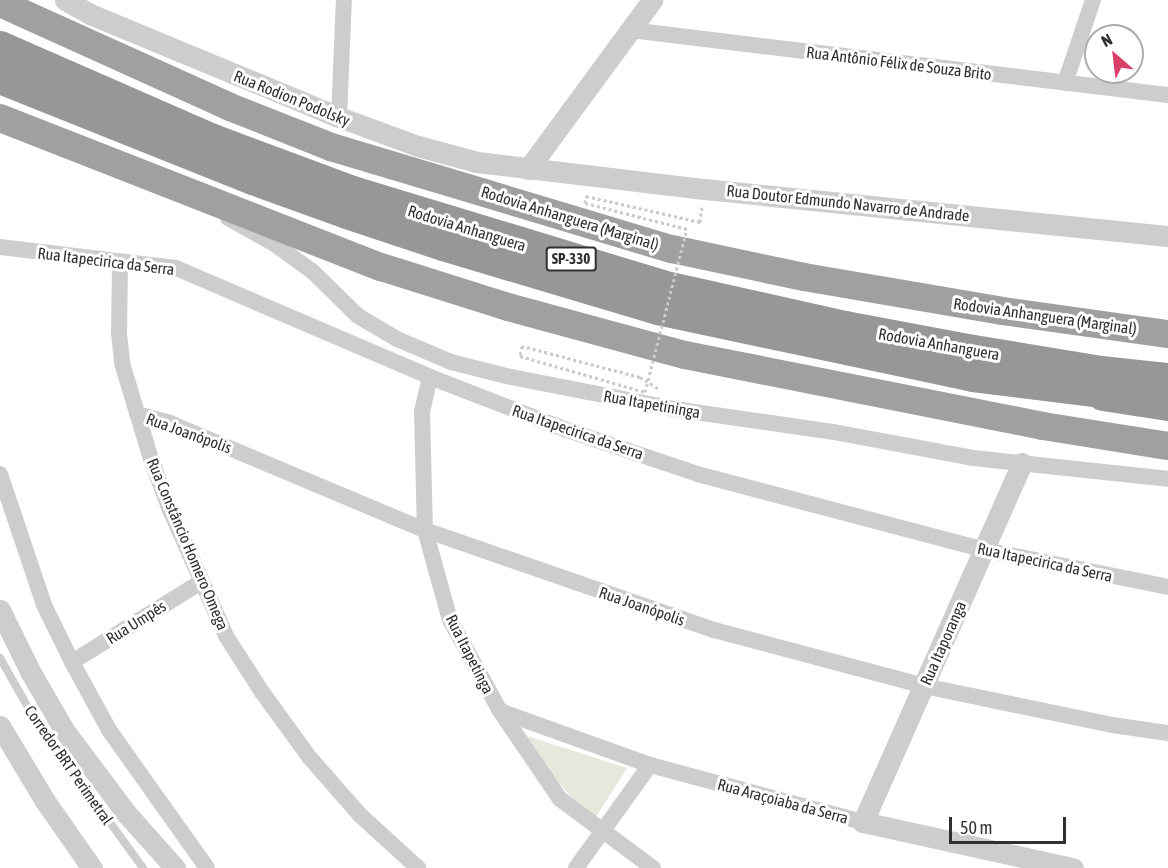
<!DOCTYPE html>
<meta charset="utf-8">
<style>
body{margin:0}
#map{position:relative;width:1168px;height:868px;overflow:hidden;background:#fff;font-family:"Asap Condensed",sans-serif}
div>[style]{position:absolute}
[style*='--x']{left:calc(var(--x)*1px);top:calc(var(--y)*1px);width:calc(var(--w)*1px);rotate:calc(var(--a)*1deg)}
.green>*{inset:0;background:#e5e9dc}
.path>*{height:3px;margin-top:-1.5px;transform-origin:0;background:repeating-linear-gradient(90deg,#cacaca 0 3px,transparent 0 6px)}
.service>*{height:8px;margin:-4px;padding:0 4px;transform-origin:4px;border-radius:4px;background:#cdcdcd}
.minor>*{height:16px;margin:-8px;padding:0 8px;transform-origin:8px;border-radius:8px;background:#cdcdcd}
.tertiary>*{height:21px;margin:-10.5px;padding:0 10.5px;transform-origin:10.5px;border-radius:10.5px;background:#cdcdcd}
.trunk>*{height:28px;margin:-14px;padding:0 14px;transform-origin:14px;border-radius:14px;background:#a0a0a0}
.motorway>*{height:32px;margin:-16px;padding:0 16px;transform-origin:16px;border-radius:16px;background:#979797}
.path-bridge>*{height:3px;margin-top:-1.5px;transform-origin:0;background:repeating-linear-gradient(90deg,#cacaca 0 3px,transparent 0 6px)}
span{translate:-50% -50%;white-space:nowrap;text-align:center;line-height:1.15;-webkit-text-stroke:6px #fff;paint-order:stroke}
.shield-label span{padding:2px 4px;background:#fff;border:2px solid;border-radius:4px;-webkit-text-stroke-width:0}
.shield-label{font-size:15px;color:#303030;font-weight:700}
.street-label{font-size:16px;color:#303030}
.north{position:absolute;left:1084px;top:24px;width:60px;height:60px;box-sizing:border-box;background:#fff;border:2px solid #acacac;border-radius:50%;rotate:332deg;font-size:16px;font-weight:700;line-height:24px;text-align:center;color:#303030}
.north::after{content:'';display:block;margin:auto;width:21px;height:27px;background:#da3f69;clip-path:polygon(50% 0,100% 100%,50% 72%,0 100%)}
.scale{position:absolute;left:949px;top:817px;width:117px;height:27px;box-sizing:border-box;border:3px solid #303030;border-top:0;padding-left:8px;font-size:18px;line-height:21px;white-space:nowrap;color:#303030;-webkit-text-stroke:4px #fff;paint-order:stroke}
</style>
<div id="map">
<div class="green">
<i style="clip-path:polygon(527px 736px,627px 768px,593px 822px,552px 775px)"></i>
</div>
<div class="path">
<i style="--x:700;--y:222;--w:16;--a:-83"></i>
<i style="--x:640;--y:377;--w:22;--a:32"></i>
</div>
<div class="service">
<i style="--x:0;--y:658;--w:67;--a:60.4"></i>
<i style="--x:33;--y:716;--w:188;--a:54.1"></i>
</div>
<div class="minor">
<i style="--x:630;--y:30;--w:542;--a:6.89"></i>
<i style="--x:1065;--y:83;--w:88;--a:-71.4"></i>
<i style="--x:339;--y:117;--w:117;--a:-87.6"></i>
<i style="--x:228;--y:218;--w:51;--a:29.1"></i>
<i style="--x:273;--y:243;--w:48;--a:35.7"></i>
<i style="--x:312;--y:271;--w:64;--a:44.4"></i>
<i style="--x:358;--y:316;--w:45;--a:30.5"></i>
<i style="--x:397;--y:339;--w:59;--a:23.1"></i>
<i style="--x:451;--y:362;--w:57;--a:14.3"></i>
<i style="--x:506;--y:376;--w:171;--a:11.1"></i>
<i style="--x:674;--y:409;--w:162;--a:8.2"></i>
<i style="--x:834;--y:432;--w:141;--a:10.6"></i>
<i style="--x:973;--y:458;--w:196;--a:6.1"></i>
<i style="--x:0;--y:247;--w:177;--a:6.8"></i>
<i style="--x:176;--y:268;--w:276;--a:23.2"></i>
<i style="--x:430;--y:377;--w:144;--a:21.2"></i>
<i style="--x:564;--y:429;--w:145;--a:18.6"></i>
<i style="--x:701;--y:475;--w:294;--a:14.8"></i>
<i style="--x:985;--y:550;--w:187;--a:11.4"></i>
<i style="--x:120;--y:263;--w:70;--a:90.8"></i>
<i style="--x:119;--y:333;--w:30;--a:84"></i>
<i style="--x:122;--y:363;--w:100;--a:73.2"></i>
<i style="--x:151;--y:459;--w:54;--a:69.6"></i>
<i style="--x:170;--y:510;--w:138;--a:66"></i>
<i style="--x:226;--y:636;--w:67;--a:57.3"></i>
<i style="--x:262;--y:692;--w:82;--a:54"></i>
<i style="--x:310;--y:758;--w:76;--a:48.7"></i>
<i style="--x:360;--y:815;--w:79;--a:42.4"></i>
<i style="--x:430;--y:377;--w:35;--a:103"></i>
<i style="--x:422;--y:411;--w:119;--a:88.6"></i>
<i style="--x:425;--y:530;--w:93;--a:74.5"></i>
<i style="--x:450;--y:620;--w:104;--a:61.2"></i>
<i style="--x:500;--y:711;--w:107;--a:55.7"></i>
<i style="--x:560;--y:799;--w:116;--a:36.6"></i>
<i style="--x:137;--y:414;--w:34;--a:15"></i>
<i style="--x:170;--y:423;--w:277;--a:22.8"></i>
<i style="--x:425;--y:530;--w:306;--a:19.1"></i>
<i style="--x:714;--y:630;--w:217;--a:14.9"></i>
<i style="--x:924;--y:686;--w:192;--a:11.7"></i>
<i style="--x:1112;--y:725;--w:57;--a:8.1"></i>
<i style="--x:0;--y:474;--w:138;--a:71.4"></i>
<i style="--x:44;--y:605;--w:64;--a:63.8"></i>
<i style="--x:72;--y:662;--w:77;--a:61.4"></i>
<i style="--x:109;--y:730;--w:169;--a:54.6"></i>
<i style="--x:72;--y:662;--w:152;--a:-31.8"></i>
<i style="--x:500;--y:711;--w:159;--a:19.8"></i>
<i style="--x:650;--y:765;--w:220;--a:15"></i>
<i style="--x:576;--y:868;--w:127;--a:-54.3"></i>
</div>
<div class="tertiary">
<i style="--x:65;--y:0;--w:29;--a:29"></i>
<i style="--x:90;--y:14;--w:269;--a:22.5"></i>
<i style="--x:339;--y:117;--w:84;--a:20.2"></i>
<i style="--x:418;--y:146;--w:61;--a:15.2"></i>
<i style="--x:477;--y:162;--w:229;--a:6.8"></i>
<i style="--x:704;--y:189;--w:466;--a:5.8"></i>
<i style="--x:528;--y:169;--w:210;--a:-53.7"></i>
<i style="--x:1022;--y:463;--w:393;--a:113.9"></i>
<i style="--x:863;--y:822;--w:215;--a:12.4"></i>
<i style="--x:0;--y:610;--w:70;--a:63.8"></i>
<i style="--x:31;--y:673;--w:66;--a:59.9"></i>
<i style="--x:64;--y:730;--w:104;--a:53.2"></i>
<i style="--x:126;--y:813;--w:74;--a:48.3"></i>
<i style="--x:0;--y:726;--w:87;--a:59"></i>
<i style="--x:45;--y:801;--w:82;--a:55"></i>
</div>
<div class="trunk">
<i style="--x:0;--y:3;--w:252;--a:24.3"></i>
<i style="--x:230;--y:107;--w:109;--a:21.6"></i>
<i style="--x:331;--y:147;--w:356;--a:16.7"></i>
<i style="--x:672;--y:249;--w:135;--a:12"></i>
<i style="--x:804;--y:277;--w:201;--a:9.7"></i>
<i style="--x:1002;--y:311;--w:168;--a:7.9"></i>
<i style="--x:0;--y:118;--w:409;--a:21.4"></i>
<i style="--x:381;--y:267;--w:133;--a:17.5"></i>
<i style="--x:508;--y:307;--w:183;--a:15.2"></i>
<i style="--x:685;--y:355;--w:365;--a:11.2"></i>
<i style="--x:1043;--y:426;--w:127;--a:9.1"></i>
</div>
<div class="motorway">
<i style="--x:0;--y:47;--w:232;--a:23.6"></i>
<i style="--x:213;--y:140;--w:149;--a:20.4"></i>
<i style="--x:353;--y:192;--w:323;--a:16.9"></i>
<i style="--x:662;--y:286;--w:188;--a:12.6"></i>
<i style="--x:845;--y:327;--w:125;--a:10.6"></i>
<i style="--x:968;--y:350;--w:135;--a:9.4"></i>
<i style="--x:1101;--y:372;--w:67;--a:6"></i>
<i style="--x:0;--y:78;--w:272;--a:21.8"></i>
<i style="--x:253;--y:179;--w:100;--a:19.9"></i>
<i style="--x:347;--y:213;--w:101;--a:18.4"></i>
<i style="--x:443;--y:245;--w:224;--a:16.6"></i>
<i style="--x:658;--y:309;--w:322;--a:12"></i>
<i style="--x:973;--y:376;--w:153;--a:7.1"></i>
<i style="--x:1103;--y:395;--w:66;--a:8.7"></i>
</div>
<div class="path-bridge">
<i style="--x:640;--y:377;--w:122;--a:-165.3"></i>
<i style="--x:522;--y:346;--w:10;--a:101"></i>
<i style="--x:520;--y:356;--w:130;--a:16.1"></i>
<i style="--x:645;--y:392;--w:168;--a:-75.6"></i>
<i style="--x:687;--y:229;--w:105;--a:-165.7"></i>
<i style="--x:585;--y:203;--w:7;--a:-82"></i>
<i style="--x:586;--y:196;--w:117;--a:12.8"></i>
</div>
<div class="shield-label">
<span style="left:571px;top:259px">SP-330</span>
</div>
<div class="street-label">
<span style="left:899px;top:63px;rotate:7deg">Rua Antônio Félix de Souza Brito</span>
<span style="left:292px;top:98px;rotate:22deg">Rua Rodion Podolsky</span>
<span style="left:848px;top:203px;rotate:6deg">Rua Doutor Edmundo Navarro de Andrade</span>
<span style="left:570px;top:218px;rotate:17deg">Rodovia Anhanguera (Marginal)</span>
<span style="left:467px;top:228px;rotate:17deg">Rodovia Anhanguera</span>
<span style="left:106px;top:261px;rotate:7deg">Rua Itapecirica da Serra</span>
<span style="left:1045px;top:316px;rotate:8deg">Rodovia Anhanguera (Marginal)</span>
<span style="left:939px;top:344px;rotate:10deg">Rodovia Anhanguera</span>
<span style="left:652px;top:404px;rotate:10deg">Rua Itapetininga</span>
<span style="left:578px;top:432px;rotate:19deg">Rua Itapecirica da Serra</span>
<span style="left:189px;top:433px;rotate:20deg">Rua Joanópolis</span>
<span style="left:188px;top:544px;rotate:67deg">Rua Constâncio Homero Omega</span>
<span style="left:1045px;top:562px;rotate:12deg">Rua Itapecirica da Serra</span>
<span style="left:642px;top:606px;rotate:19deg">Rua Joanópolis</span>
<span style="left:136px;top:622px;rotate:-32deg">Rua Umpês</span>
<span style="left:943px;top:643px;rotate:-66deg">Rua Itaporanga</span>
<span style="left:470px;top:654px;rotate:63deg">Rua Itapetinga</span>
<span style="left:69px;top:765px;rotate:55deg">Corredor BRT Perimetral</span>
<span style="left:783px;top:801px;rotate:15deg">Rua Araçoiaba da Serra</span>
</div>
<div class="north">N</div>
<div class="scale">50 m</div>
</div>
